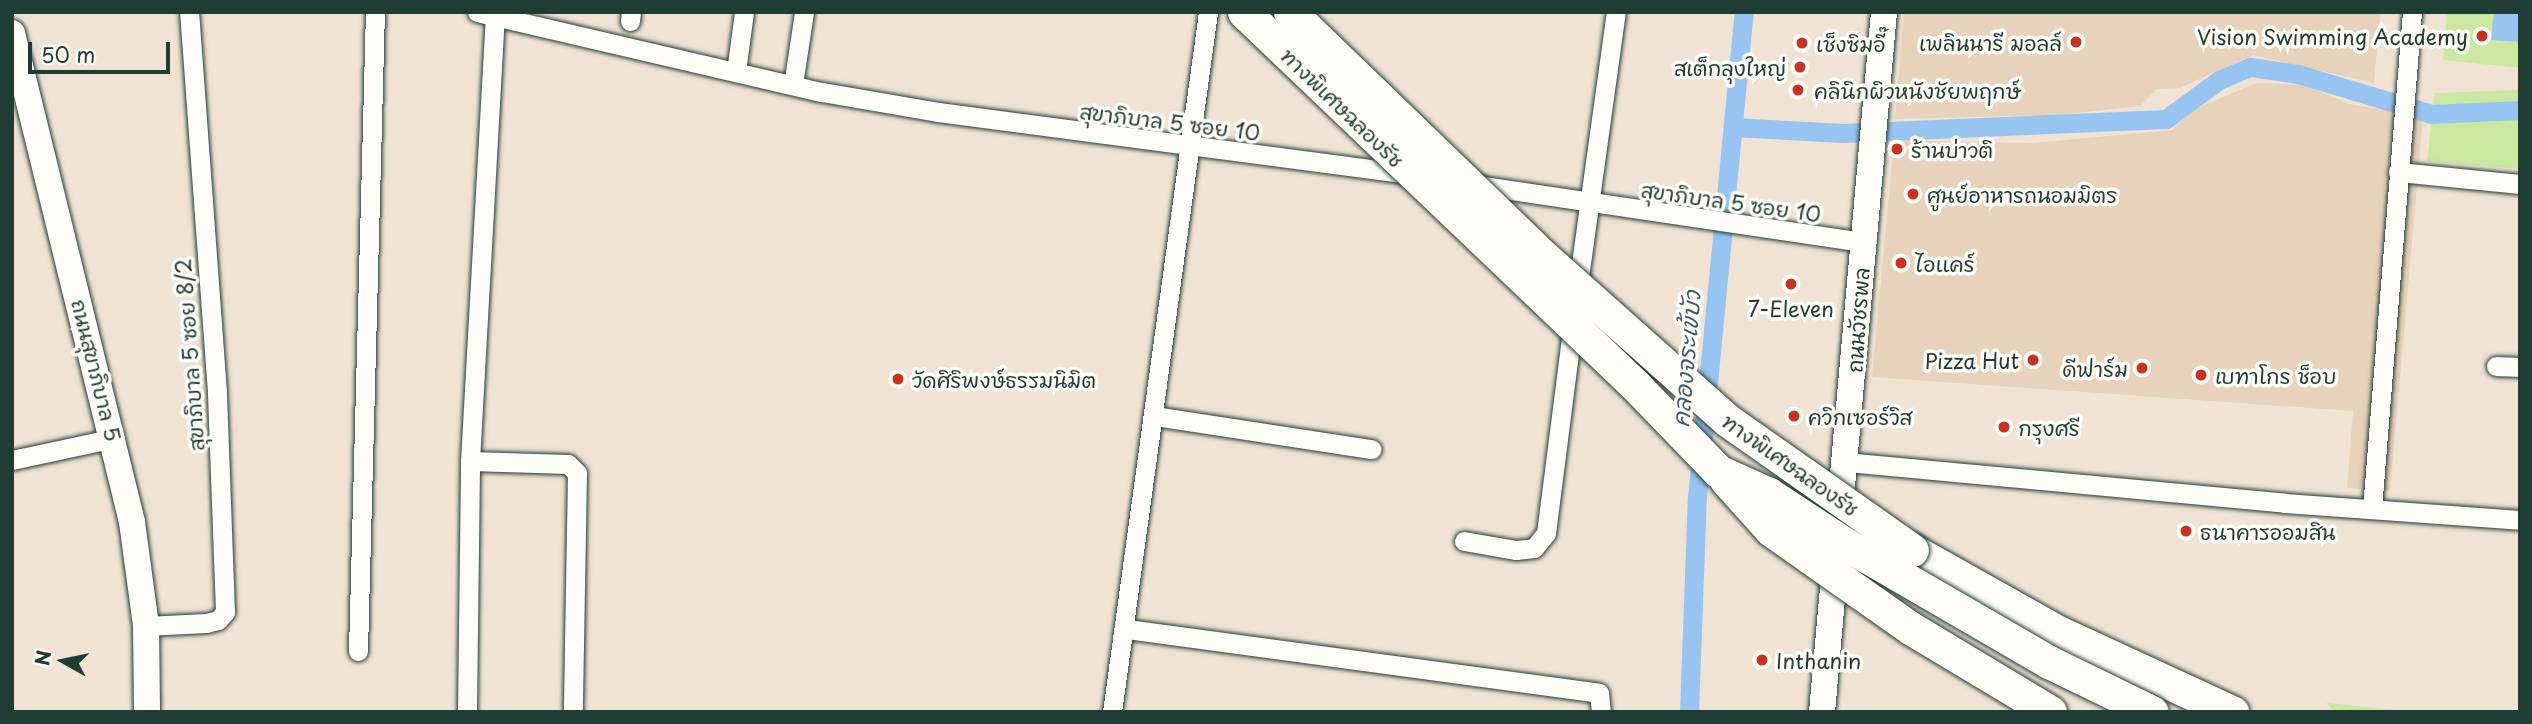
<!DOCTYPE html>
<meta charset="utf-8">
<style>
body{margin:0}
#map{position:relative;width:2532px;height:724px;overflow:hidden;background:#f0e3d4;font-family:"Playpen Sans","Playpen Sans Thai",sans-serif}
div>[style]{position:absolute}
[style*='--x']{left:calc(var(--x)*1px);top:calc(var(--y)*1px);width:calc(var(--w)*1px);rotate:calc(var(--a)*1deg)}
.built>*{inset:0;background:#e7d2bc}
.green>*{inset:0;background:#cae89f}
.water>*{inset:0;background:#98c4f2}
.canal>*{height:19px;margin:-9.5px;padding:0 9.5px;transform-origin:9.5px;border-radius:9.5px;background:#98c4f2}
.roads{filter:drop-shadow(0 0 2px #1f3d34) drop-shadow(0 0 2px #1f3d34)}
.street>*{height:19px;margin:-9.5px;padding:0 9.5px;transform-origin:9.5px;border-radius:9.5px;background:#fdfcf7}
.secondary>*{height:26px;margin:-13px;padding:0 13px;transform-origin:13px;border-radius:13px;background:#fdfcf7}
.highway>*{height:33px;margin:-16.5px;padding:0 16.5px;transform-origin:16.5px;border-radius:16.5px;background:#fdfcf7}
.bridges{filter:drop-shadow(0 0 2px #1f3d34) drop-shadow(0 0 2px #1f3d34)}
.highway-bridge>*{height:33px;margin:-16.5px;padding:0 16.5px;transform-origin:16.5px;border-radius:16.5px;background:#fdfcf7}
.dots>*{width:19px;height:19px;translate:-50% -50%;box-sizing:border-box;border:4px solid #fdfcf7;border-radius:50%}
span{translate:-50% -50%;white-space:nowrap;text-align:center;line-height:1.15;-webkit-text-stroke:7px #fdfcf7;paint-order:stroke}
.poi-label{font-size:21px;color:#1f3d34}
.right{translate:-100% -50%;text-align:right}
.left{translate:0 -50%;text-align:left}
.street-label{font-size:21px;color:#1f3d34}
.water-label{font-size:23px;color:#3d5f64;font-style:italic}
.frame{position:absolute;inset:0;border:14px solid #1f3d34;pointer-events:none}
.north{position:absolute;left:28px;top:626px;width:70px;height:70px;-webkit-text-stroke:5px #fdfcf7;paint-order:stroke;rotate:279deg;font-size:19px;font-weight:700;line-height:28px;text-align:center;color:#1f3d34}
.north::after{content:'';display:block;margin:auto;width:24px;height:32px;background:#1f3d34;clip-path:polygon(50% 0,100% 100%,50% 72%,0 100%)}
.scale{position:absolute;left:28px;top:42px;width:142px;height:32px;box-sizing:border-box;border:4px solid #1f3d34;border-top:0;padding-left:9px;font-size:21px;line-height:24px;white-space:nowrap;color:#1f3d34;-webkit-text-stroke:5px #fdfcf7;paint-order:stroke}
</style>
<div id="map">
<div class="built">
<i style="clip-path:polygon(1904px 12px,2380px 12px,2374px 83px,2253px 55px,2180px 88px,2157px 89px,2140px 106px,2058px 115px,1895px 119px)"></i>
<i style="clip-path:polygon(2256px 83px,2305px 85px,2349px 104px,2423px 117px,2390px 491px,2347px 488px,2353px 411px,1872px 377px,1894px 140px,2033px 143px,2172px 130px,2193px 110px)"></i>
</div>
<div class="green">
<i style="clip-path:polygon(2447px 12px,2520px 12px,2520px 68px,2443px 60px)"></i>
<i style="clip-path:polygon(2520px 90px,2520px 169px,2427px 161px,2435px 93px)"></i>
<i style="clip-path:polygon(2326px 703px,2417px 712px,2335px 712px)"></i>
</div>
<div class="water">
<i style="clip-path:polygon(2494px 12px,2520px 12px,2520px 42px,2491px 40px)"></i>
</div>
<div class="canal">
<i style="--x:1733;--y:127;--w:110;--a:3.1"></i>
<i style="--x:1843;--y:133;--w:323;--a:-2.5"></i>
<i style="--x:2166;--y:119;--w:66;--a:-36.3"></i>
<i style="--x:2219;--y:80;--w:34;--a:-23"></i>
<i style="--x:2250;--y:67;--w:49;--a:8.3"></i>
<i style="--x:2298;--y:74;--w:139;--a:16.7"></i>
<i style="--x:2431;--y:114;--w:89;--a:-2.6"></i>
<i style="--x:1689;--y:712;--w:215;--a:-87.9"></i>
<i style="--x:1697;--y:497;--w:487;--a:-84.5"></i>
</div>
<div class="roads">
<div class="street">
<i style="--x:477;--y:12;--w:354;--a:13.1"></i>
<i style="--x:822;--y:92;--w:118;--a:9.8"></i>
<i style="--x:938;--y:112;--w:476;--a:7.5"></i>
<i style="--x:630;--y:21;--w:9;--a:-84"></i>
<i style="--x:736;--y:72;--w:61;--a:-82.4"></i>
<i style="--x:793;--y:85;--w:74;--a:-81.4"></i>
<i style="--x:2398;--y:172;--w:123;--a:5.6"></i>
<i style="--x:1470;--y:184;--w:396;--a:8.4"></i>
<i style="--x:1577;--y:292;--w:283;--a:-82.1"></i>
<i style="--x:2496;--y:366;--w:24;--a:2"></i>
<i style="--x:1155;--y:416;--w:219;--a:8.7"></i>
<i style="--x:12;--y:460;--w:105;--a:-12.1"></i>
<i style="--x:470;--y:461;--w:98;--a:1.8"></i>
<i style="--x:568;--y:464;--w:13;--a:45"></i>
<i style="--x:577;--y:473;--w:239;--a:91"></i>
<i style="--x:1846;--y:462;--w:440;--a:5.3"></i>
<i style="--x:2284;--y:503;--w:237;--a:4.1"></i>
<i style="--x:2372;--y:509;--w:499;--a:-85.4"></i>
<i style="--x:1464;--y:541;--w:53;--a:9.8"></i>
<i style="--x:1516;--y:550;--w:18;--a:-6"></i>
<i style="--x:1534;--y:548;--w:19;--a:-51"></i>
<i style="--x:1546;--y:533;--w:213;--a:-82.7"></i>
<i style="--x:146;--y:626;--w:60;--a:-2.9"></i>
<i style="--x:206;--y:623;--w:12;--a:-14"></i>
<i style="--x:218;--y:620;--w:11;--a:-49"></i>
<i style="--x:225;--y:612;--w:220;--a:-92.1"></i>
<i style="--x:217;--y:392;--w:381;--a:-94.2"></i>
<i style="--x:1127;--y:629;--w:476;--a:7.7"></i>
<i style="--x:1599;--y:693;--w:19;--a:84"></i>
<i style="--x:358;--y:651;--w:639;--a:-88.48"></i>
<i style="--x:467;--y:712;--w:251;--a:-89.3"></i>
<i style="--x:470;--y:461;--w:446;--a:-86.8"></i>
<i style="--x:1112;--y:712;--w:707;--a:-82.19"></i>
</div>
<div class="secondary">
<i style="--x:12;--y:33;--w:504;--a:76.21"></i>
<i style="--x:132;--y:522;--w:105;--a:82.3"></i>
<i style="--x:146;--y:626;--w:86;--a:89.3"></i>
<i style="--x:1822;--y:712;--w:703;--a:-84.94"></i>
</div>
<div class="highway">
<i style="--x:1912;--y:550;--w:167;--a:29.3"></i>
<i style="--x:2058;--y:632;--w:192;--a:24.7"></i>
</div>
</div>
<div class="bridges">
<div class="highway-bridge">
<i style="--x:1244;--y:12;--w:540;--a:43.65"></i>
<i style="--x:1635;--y:385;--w:120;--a:46"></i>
<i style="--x:1718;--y:471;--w:56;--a:24.3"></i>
<i style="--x:1769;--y:494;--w:93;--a:33.2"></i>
<i style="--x:1847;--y:545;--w:233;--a:30.1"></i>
<i style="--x:2049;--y:662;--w:114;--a:25.9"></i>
<i style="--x:1290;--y:12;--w:339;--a:44"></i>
<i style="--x:1534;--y:248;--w:259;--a:41.7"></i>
<i style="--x:1727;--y:420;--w:226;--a:35.1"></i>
<i style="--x:1726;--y:480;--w:67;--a:48"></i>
<i style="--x:1771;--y:530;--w:172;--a:35.1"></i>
<i style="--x:1912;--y:629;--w:161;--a:31"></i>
</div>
</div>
<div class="dots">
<i style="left:2482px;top:36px;background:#c8321e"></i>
<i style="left:2076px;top:42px;background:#c8321e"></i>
<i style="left:1802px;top:43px;background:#c8321e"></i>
<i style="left:1800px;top:67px;background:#c8321e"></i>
<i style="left:1798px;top:90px;background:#c8321e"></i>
<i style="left:1897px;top:149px;background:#c8321e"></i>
<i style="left:1913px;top:194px;background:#c8321e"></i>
<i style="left:1901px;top:263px;background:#c8321e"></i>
<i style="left:1791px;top:284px;background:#c8321e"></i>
<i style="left:2033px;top:360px;background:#c8321e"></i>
<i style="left:2142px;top:368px;background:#c8321e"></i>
<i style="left:2201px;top:375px;background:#c8321e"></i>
<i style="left:898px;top:379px;background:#c8321e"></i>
<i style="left:1794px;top:416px;background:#c8321e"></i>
<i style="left:2004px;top:427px;background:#c8321e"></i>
<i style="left:2186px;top:531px;background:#c8321e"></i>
<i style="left:1762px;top:660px;background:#c8321e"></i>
</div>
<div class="poi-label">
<span class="right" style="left:2468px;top:36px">Vision Swimming Academy</span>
<span class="right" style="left:2062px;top:42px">เพลินนารี มอลล์</span>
<span class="left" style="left:1816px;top:43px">เช็งซิมอี๊</span>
<span class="right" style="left:1786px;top:67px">สเต็กลุงใหญ่</span>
<span class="left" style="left:1814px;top:90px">คลินิกผิวหนังชัยพฤกษ์</span>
<span class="left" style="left:1911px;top:149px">ร้านบ่าวติ</span>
<span class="left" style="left:1927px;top:194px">ศูนย์อาหารถนอมมิตร</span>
<span class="left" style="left:1915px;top:263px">ไอแคร์</span>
<span style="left:1791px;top:308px">7-Eleven</span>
<span class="right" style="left:2019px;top:360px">Pizza Hut</span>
<span class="right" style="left:2128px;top:368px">ดีฟาร์ม</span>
<span class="left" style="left:2215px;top:375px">เบทาโกร ช็อบ</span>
<span class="left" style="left:912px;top:379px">วัดศิริพงษ์ธรรมนิมิต</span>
<span class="left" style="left:1808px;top:416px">ควิกเซอร์วิส</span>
<span class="left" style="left:2018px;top:427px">กรุงศรี</span>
<span class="left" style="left:2200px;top:531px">ธนาคารออมสิน</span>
<span class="left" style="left:1776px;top:660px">Inthanin</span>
</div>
<div class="street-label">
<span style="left:1343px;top:107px;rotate:44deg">ทางพิเศษฉลองรัช</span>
<span style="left:1170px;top:121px;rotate:7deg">สุขาภิบาล 5 ซอย 10</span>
<span style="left:1731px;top:201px;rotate:8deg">สุขาภิบาล 5 ซอย 10</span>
<span style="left:1857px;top:320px;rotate:-86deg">ถนนวัชรพล</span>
<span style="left:189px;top:355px;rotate:-94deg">สุขาภิบาล 5 ซอย 8/2</span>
<span style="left:97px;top:370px;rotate:76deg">ถนนสุขาภิบาล 5</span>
<span style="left:1791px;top:464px;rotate:35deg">ทางพิเศษฉลองรัช</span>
</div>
<div class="water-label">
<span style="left:1686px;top:359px;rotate:-85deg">คลองจระเข้บัว</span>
</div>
<div class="frame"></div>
<div class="north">N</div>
<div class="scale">50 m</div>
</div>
